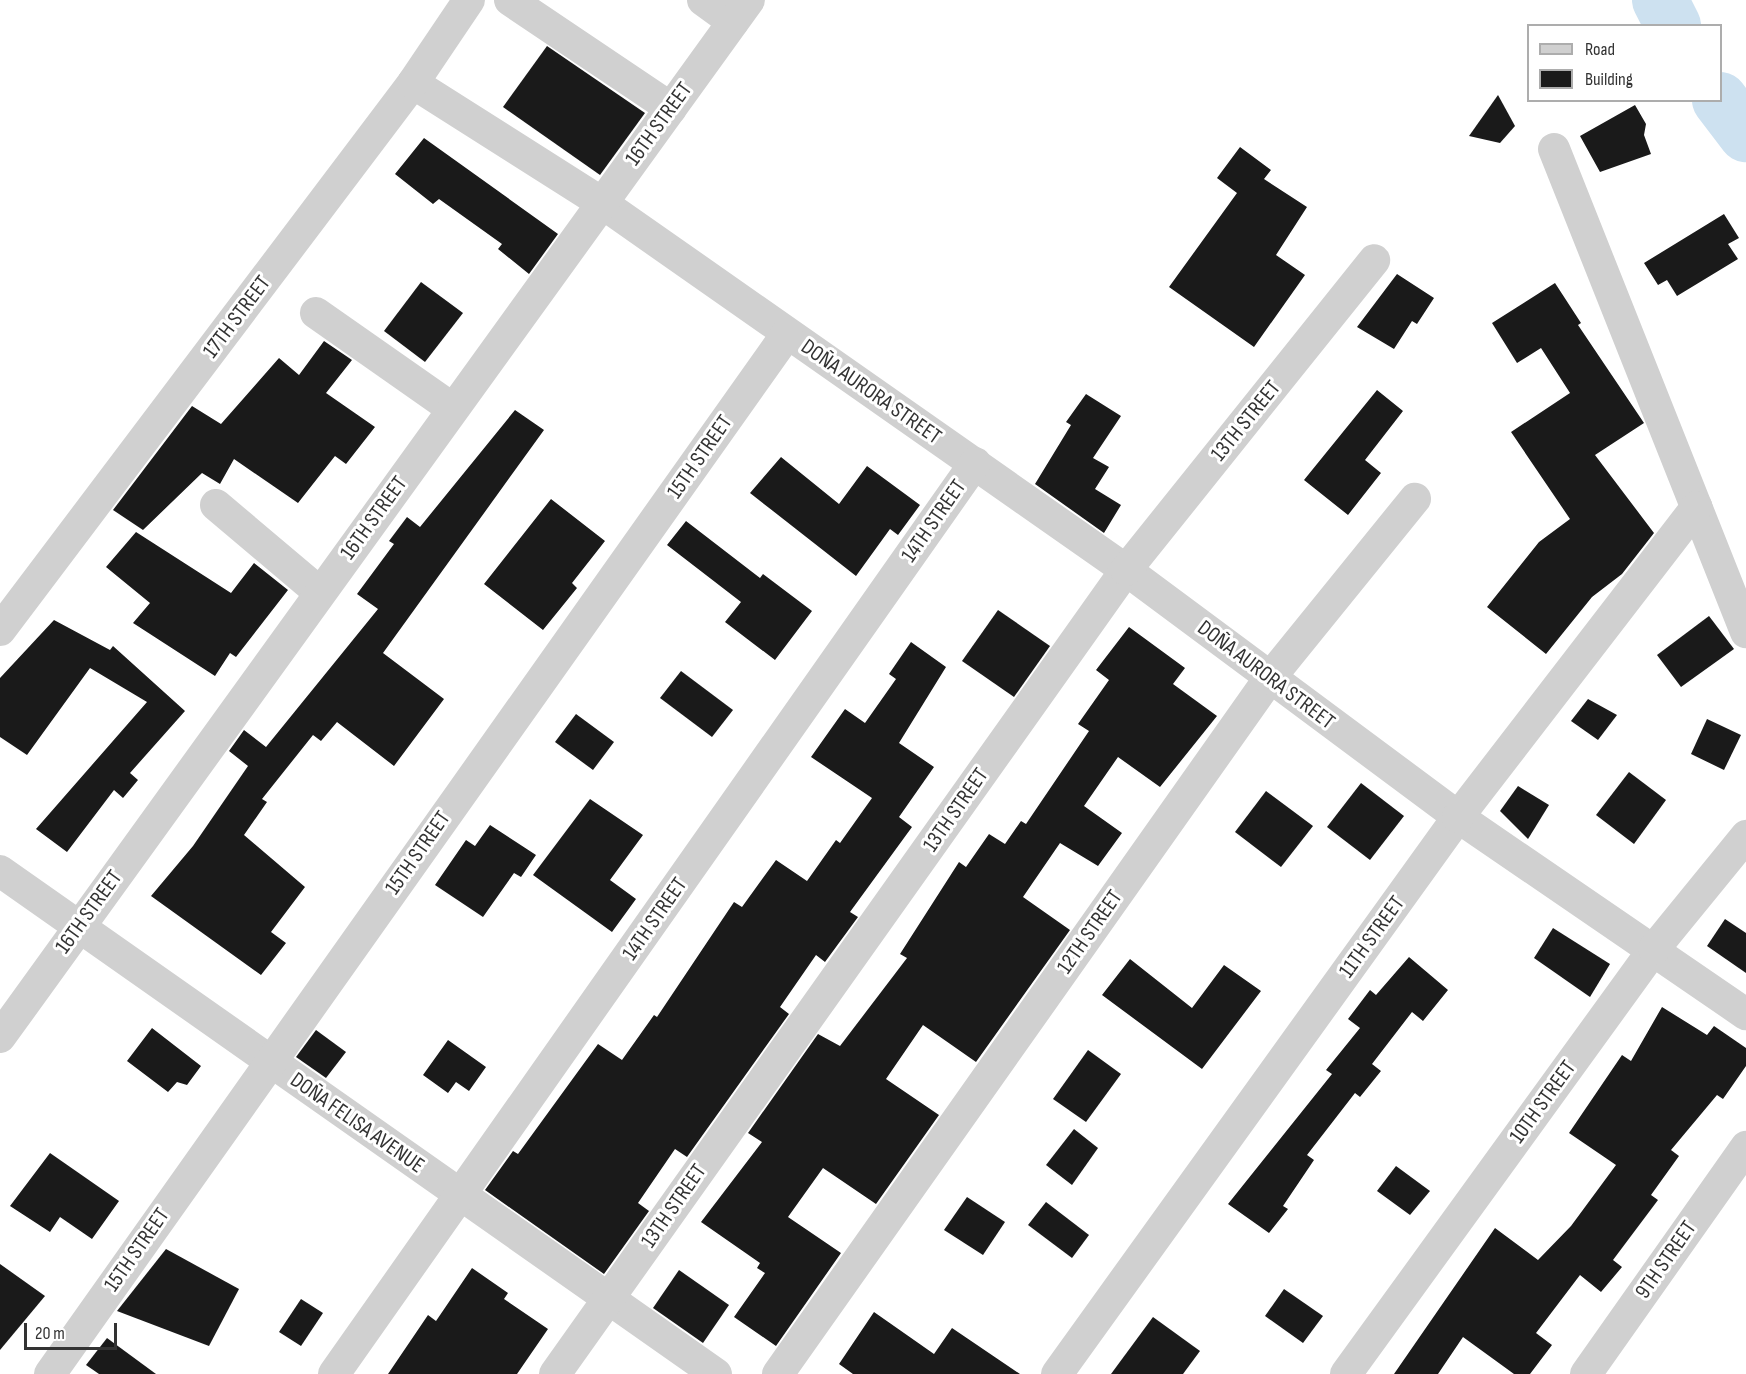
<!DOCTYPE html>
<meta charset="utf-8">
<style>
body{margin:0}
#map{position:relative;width:1746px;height:1374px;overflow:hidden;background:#fff;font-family:"Sofia Sans Condensed",sans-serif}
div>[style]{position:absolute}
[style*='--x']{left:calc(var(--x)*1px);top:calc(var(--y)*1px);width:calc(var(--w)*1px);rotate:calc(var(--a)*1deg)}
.river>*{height:56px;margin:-28px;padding:0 28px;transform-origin:28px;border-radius:28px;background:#cde1f0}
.building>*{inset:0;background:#1a1a1a}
.minor>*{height:32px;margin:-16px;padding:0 16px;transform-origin:16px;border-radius:16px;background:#d0d0d0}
span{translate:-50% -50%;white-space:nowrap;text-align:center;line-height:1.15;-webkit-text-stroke:6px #fff;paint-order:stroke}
.street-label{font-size:22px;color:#333}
.legend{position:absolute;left:1527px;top:24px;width:195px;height:78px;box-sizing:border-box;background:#fff;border:2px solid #adadad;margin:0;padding:8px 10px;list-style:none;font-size:18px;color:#333}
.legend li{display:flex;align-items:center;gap:12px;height:30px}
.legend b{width:30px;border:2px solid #adadad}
.scale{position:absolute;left:24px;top:1323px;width:93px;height:27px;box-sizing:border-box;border:3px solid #333;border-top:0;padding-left:8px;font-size:18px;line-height:21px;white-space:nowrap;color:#333;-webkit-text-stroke:4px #fff;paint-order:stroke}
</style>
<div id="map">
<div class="river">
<i style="--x:1660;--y:0;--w:29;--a:63"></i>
<i style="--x:1720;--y:100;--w:43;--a:52.6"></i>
</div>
<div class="building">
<i style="clip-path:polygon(547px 46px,645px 113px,600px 175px,503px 107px)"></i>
<i style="clip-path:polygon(1498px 95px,1515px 126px,1500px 143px,1469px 136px)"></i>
<i style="clip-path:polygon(1635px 105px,1646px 124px,1644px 135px,1651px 154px,1600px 172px,1580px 136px)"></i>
<i style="clip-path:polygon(424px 138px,558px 234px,529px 274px,498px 249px,502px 244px,439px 199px,433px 204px,395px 174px)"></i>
<i style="clip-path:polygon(1240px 147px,1271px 170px,1264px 179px,1307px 207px,1276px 255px,1305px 275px,1254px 347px,1169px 287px,1237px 193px,1217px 178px)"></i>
<i style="clip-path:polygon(1724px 214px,1739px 238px,1728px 244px,1738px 259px,1677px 296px,1667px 280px,1658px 285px,1644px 263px)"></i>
<i style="clip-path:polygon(1397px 274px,1434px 298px,1417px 324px,1412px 321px,1394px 349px,1357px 327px)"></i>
<i style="clip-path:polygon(421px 282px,463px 313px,425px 362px,384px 331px)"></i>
<i style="clip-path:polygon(1555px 283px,1581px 323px,1578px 325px,1644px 423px,1595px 455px,1654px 533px,1622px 574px,1592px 597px,1546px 654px,1487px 607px,1539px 542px,1570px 519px,1511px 432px,1570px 393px,1541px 348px,1517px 363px,1492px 323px)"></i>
<i style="clip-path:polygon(324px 341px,352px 360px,326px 393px,375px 427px,346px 464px,335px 456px,298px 503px,234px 459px,220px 484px,202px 473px,143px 530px,113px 510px,192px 406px,221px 424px,279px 358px,299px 375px)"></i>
<i style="clip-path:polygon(1377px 390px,1403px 411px,1365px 460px,1381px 473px,1348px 515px,1304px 480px)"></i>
<i style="clip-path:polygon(1086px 394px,1121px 416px,1093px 458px,1109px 467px,1095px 489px,1121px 505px,1104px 533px,1035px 484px,1071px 425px,1066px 422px)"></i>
<i style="clip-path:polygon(515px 410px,544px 430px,383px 653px,444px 699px,394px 766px,337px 722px,321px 741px,313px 735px,262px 799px,267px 802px,244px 835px,305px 887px,271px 932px,286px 943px,261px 975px,151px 896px,193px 846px,248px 766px,229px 751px,244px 730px,266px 747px,378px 609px,357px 594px,394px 544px,389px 541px,407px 517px,420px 527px)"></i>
<i style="clip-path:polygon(781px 457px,839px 504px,867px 466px,920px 505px,898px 535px,890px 529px,856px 576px,750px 493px)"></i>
<i style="clip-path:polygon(551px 499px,605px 541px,572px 583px,577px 588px,543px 630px,484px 584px)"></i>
<i style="clip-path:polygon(686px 521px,760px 578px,763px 574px,812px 611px,775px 660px,725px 622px,741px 602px,667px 545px)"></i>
<i style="clip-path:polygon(136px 532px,231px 593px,254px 563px,288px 590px,236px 657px,230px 653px,215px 676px,133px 623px,150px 603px,106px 567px)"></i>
<i style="clip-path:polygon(998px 610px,1050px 646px,1014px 697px,962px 661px)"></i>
<i style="clip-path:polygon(1709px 616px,1734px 649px,1681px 687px,1657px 655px)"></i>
<i style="clip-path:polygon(54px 620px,110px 650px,113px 646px,185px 711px,130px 773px,138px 780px,123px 798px,114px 790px,67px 852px,36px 829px,147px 702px,90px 668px,27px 755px,0 737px,0 678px)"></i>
<i style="clip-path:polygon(1129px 627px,1185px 668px,1173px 684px,1217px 716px,1160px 787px,1118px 757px,1084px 806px,1122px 833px,1098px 866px,1060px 843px,1023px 897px,1070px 930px,976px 1062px,923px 1025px,886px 1079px,939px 1115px,876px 1204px,823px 1168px,788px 1217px,841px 1253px,776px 1346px,734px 1317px,765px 1273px,757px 1268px,760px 1263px,701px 1222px,762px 1142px,748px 1133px,818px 1034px,840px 1046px,907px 958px,900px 954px,959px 862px,966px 867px,989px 834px,1005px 844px,1021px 821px,1026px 824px,1089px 731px,1078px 724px,1109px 680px,1096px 670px)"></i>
<i style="clip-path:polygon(911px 642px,946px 667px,899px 743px,934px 767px,899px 817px,912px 827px,850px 912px,858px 917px,825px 962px,816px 955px,780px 1007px,789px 1014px,687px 1157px,675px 1149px,638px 1203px,649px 1211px,604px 1274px,485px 1190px,513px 1151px,518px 1154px,598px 1044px,622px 1060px,654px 1015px,657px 1017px,734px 902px,742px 907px,776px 860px,807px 881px,836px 840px,840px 843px,872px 798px,811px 757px,845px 709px,865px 723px,896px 679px,889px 674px)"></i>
<i style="clip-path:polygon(681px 671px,733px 710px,712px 737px,660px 698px)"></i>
<i style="clip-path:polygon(1588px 699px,1617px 715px,1598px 740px,1571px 721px)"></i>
<i style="clip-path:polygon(576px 714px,614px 742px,593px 770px,555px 742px)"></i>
<i style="clip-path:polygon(1707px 719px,1741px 735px,1724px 770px,1691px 754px)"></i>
<i style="clip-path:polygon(1629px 772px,1666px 800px,1634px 844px,1596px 815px)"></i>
<i style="clip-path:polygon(1361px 783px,1404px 816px,1370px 860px,1327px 827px)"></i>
<i style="clip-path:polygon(1518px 786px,1549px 805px,1528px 839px,1500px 811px)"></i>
<i style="clip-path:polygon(1266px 791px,1313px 826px,1281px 867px,1235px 832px)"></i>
<i style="clip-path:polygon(590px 799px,643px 835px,610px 880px,636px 899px,612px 932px,533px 875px)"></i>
<i style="clip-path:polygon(490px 825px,536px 855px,521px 877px,514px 873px,483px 917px,435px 885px,466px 840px,475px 846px)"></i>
<i style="clip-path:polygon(1725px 919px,1746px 933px,1746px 973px,1707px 946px)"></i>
<i style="clip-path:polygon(1553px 928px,1610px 964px,1590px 997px,1534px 958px)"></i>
<i style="clip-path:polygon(1409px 957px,1448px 990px,1423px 1021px,1412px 1012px,1372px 1064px,1381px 1071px,1360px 1097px,1355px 1093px,1307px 1155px,1314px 1160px,1283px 1206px,1288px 1209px,1269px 1233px,1228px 1204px,1332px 1074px,1326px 1070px,1360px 1028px,1348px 1019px,1370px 990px,1376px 995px)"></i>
<i style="clip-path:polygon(1130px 959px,1192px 1008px,1224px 965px,1261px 991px,1202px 1069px,1102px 995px)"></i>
<i style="clip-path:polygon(1662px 1007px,1707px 1035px,1714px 1026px,1746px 1048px,1746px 1066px,1723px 1099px,1717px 1095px,1671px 1150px,1679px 1156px,1651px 1195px,1658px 1200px,1613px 1260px,1622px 1267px,1601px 1292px,1580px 1275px,1536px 1333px,1552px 1345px,1530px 1374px,1514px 1374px,1463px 1337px,1438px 1374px,1394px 1374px,1495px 1228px,1538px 1260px,1571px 1226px,1616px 1165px,1569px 1133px,1622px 1055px,1631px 1061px)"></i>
<i style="clip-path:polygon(152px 1028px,201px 1066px,187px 1085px,177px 1082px,168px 1092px,127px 1061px)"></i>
<i style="clip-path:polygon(316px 1030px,346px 1052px,326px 1078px,296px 1057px)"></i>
<i style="clip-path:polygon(448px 1040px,486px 1067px,469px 1091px,456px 1082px,448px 1093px,423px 1075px)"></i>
<i style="clip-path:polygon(1088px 1050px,1121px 1074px,1086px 1122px,1053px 1099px)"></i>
<i style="clip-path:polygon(1074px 1129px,1098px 1148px,1072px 1185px,1046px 1165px)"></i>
<i style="clip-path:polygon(50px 1153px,119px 1201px,92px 1239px,60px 1217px,50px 1232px,10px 1206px)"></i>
<i style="clip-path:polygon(1396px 1166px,1430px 1191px,1410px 1215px,1377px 1191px)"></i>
<i style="clip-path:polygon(967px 1197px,1005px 1222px,983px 1255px,944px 1230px)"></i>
<i style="clip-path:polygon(1046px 1202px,1089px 1235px,1072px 1258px,1028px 1225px)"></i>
<i style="clip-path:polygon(166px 1249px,239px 1289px,209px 1346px,117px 1311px)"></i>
<i style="clip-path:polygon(0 1264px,45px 1296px,0 1350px)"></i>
<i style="clip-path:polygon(472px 1268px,508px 1293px,504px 1299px,548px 1329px,517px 1374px,388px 1374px,428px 1315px,436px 1321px)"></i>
<i style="clip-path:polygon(679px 1270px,729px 1305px,703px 1343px,653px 1308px)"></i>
<i style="clip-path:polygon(1284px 1289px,1323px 1316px,1303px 1343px,1265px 1316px)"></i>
<i style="clip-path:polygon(301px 1299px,323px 1313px,301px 1346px,279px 1332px)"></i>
<i style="clip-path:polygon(874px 1312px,934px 1354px,952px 1328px,1020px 1374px,853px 1374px,839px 1364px)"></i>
<i style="clip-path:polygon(1153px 1317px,1200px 1351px,1183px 1374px,1111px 1374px)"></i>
<i style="clip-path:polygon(107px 1338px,156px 1374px,99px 1374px,86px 1365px)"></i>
</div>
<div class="minor">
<i style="--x:510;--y:0;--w:194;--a:33.9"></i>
<i style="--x:703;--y:0;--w:37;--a:36"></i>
<i style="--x:413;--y:83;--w:224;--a:32.4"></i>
<i style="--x:602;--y:203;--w:640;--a:35.01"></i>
<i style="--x:1126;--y:570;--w:414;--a:36.6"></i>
<i style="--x:1458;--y:817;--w:349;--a:34.4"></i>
<i style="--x:1554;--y:149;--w:520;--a:68.32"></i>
<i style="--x:316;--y:313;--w:167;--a:35"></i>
<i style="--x:216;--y:505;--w:136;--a:40.2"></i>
<i style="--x:0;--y:630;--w:685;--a:-52.95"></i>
<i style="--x:413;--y:83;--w:100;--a:-56"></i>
<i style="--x:0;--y:871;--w:875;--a:35.09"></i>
<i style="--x:0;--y:1037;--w:1279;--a:-54.16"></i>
<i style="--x:50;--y:1374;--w:1275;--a:-54.68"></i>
<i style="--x:334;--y:1374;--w:1114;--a:-54.87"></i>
<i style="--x:555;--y:1374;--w:986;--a:-54.62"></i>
<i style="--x:1126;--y:570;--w:397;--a:-51.3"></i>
<i style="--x:778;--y:1374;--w:851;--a:-54.76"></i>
<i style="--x:1269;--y:679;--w:232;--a:-51"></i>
<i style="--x:1057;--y:1374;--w:686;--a:-54.25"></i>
<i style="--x:1458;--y:817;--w:391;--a:-52.4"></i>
<i style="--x:1346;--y:1374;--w:525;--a:-54.07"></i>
<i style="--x:1654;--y:949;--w:146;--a:-50.8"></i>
<i style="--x:1586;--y:1374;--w:278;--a:-54.8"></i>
</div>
<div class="street-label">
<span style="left:659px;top:124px;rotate:-54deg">16TH STREET</span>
<span style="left:237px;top:317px;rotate:-53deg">17TH STREET</span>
<span style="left:871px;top:392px;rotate:35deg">DOÑA AURORA STREET</span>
<span style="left:1246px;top:421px;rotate:-51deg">13TH STREET</span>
<span style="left:700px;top:457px;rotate:-55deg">15TH STREET</span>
<span style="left:374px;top:518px;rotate:-54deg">16TH STREET</span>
<span style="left:934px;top:521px;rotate:-55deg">14TH STREET</span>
<span style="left:1266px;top:675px;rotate:37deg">DOÑA AURORA STREET</span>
<span style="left:956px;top:810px;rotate:-55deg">13TH STREET</span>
<span style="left:418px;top:853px;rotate:-55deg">15TH STREET</span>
<span style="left:89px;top:912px;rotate:-54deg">16TH STREET</span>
<span style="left:655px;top:919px;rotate:-55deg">14TH STREET</span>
<span style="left:1090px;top:932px;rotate:-55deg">12TH STREET</span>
<span style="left:1372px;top:937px;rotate:-54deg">11TH STREET</span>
<span style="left:1543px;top:1102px;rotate:-54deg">10TH STREET</span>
<span style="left:357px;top:1123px;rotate:35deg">DOÑA FELISA AVENUE</span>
<span style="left:674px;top:1206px;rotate:-55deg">13TH STREET</span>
<span style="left:137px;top:1250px;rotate:-55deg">15TH STREET</span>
<span style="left:1666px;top:1260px;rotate:-55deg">9TH STREET</span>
</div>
<ul class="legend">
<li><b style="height:8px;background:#d0d0d0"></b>Road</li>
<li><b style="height:16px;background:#1a1a1a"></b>Building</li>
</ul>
<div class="scale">20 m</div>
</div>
